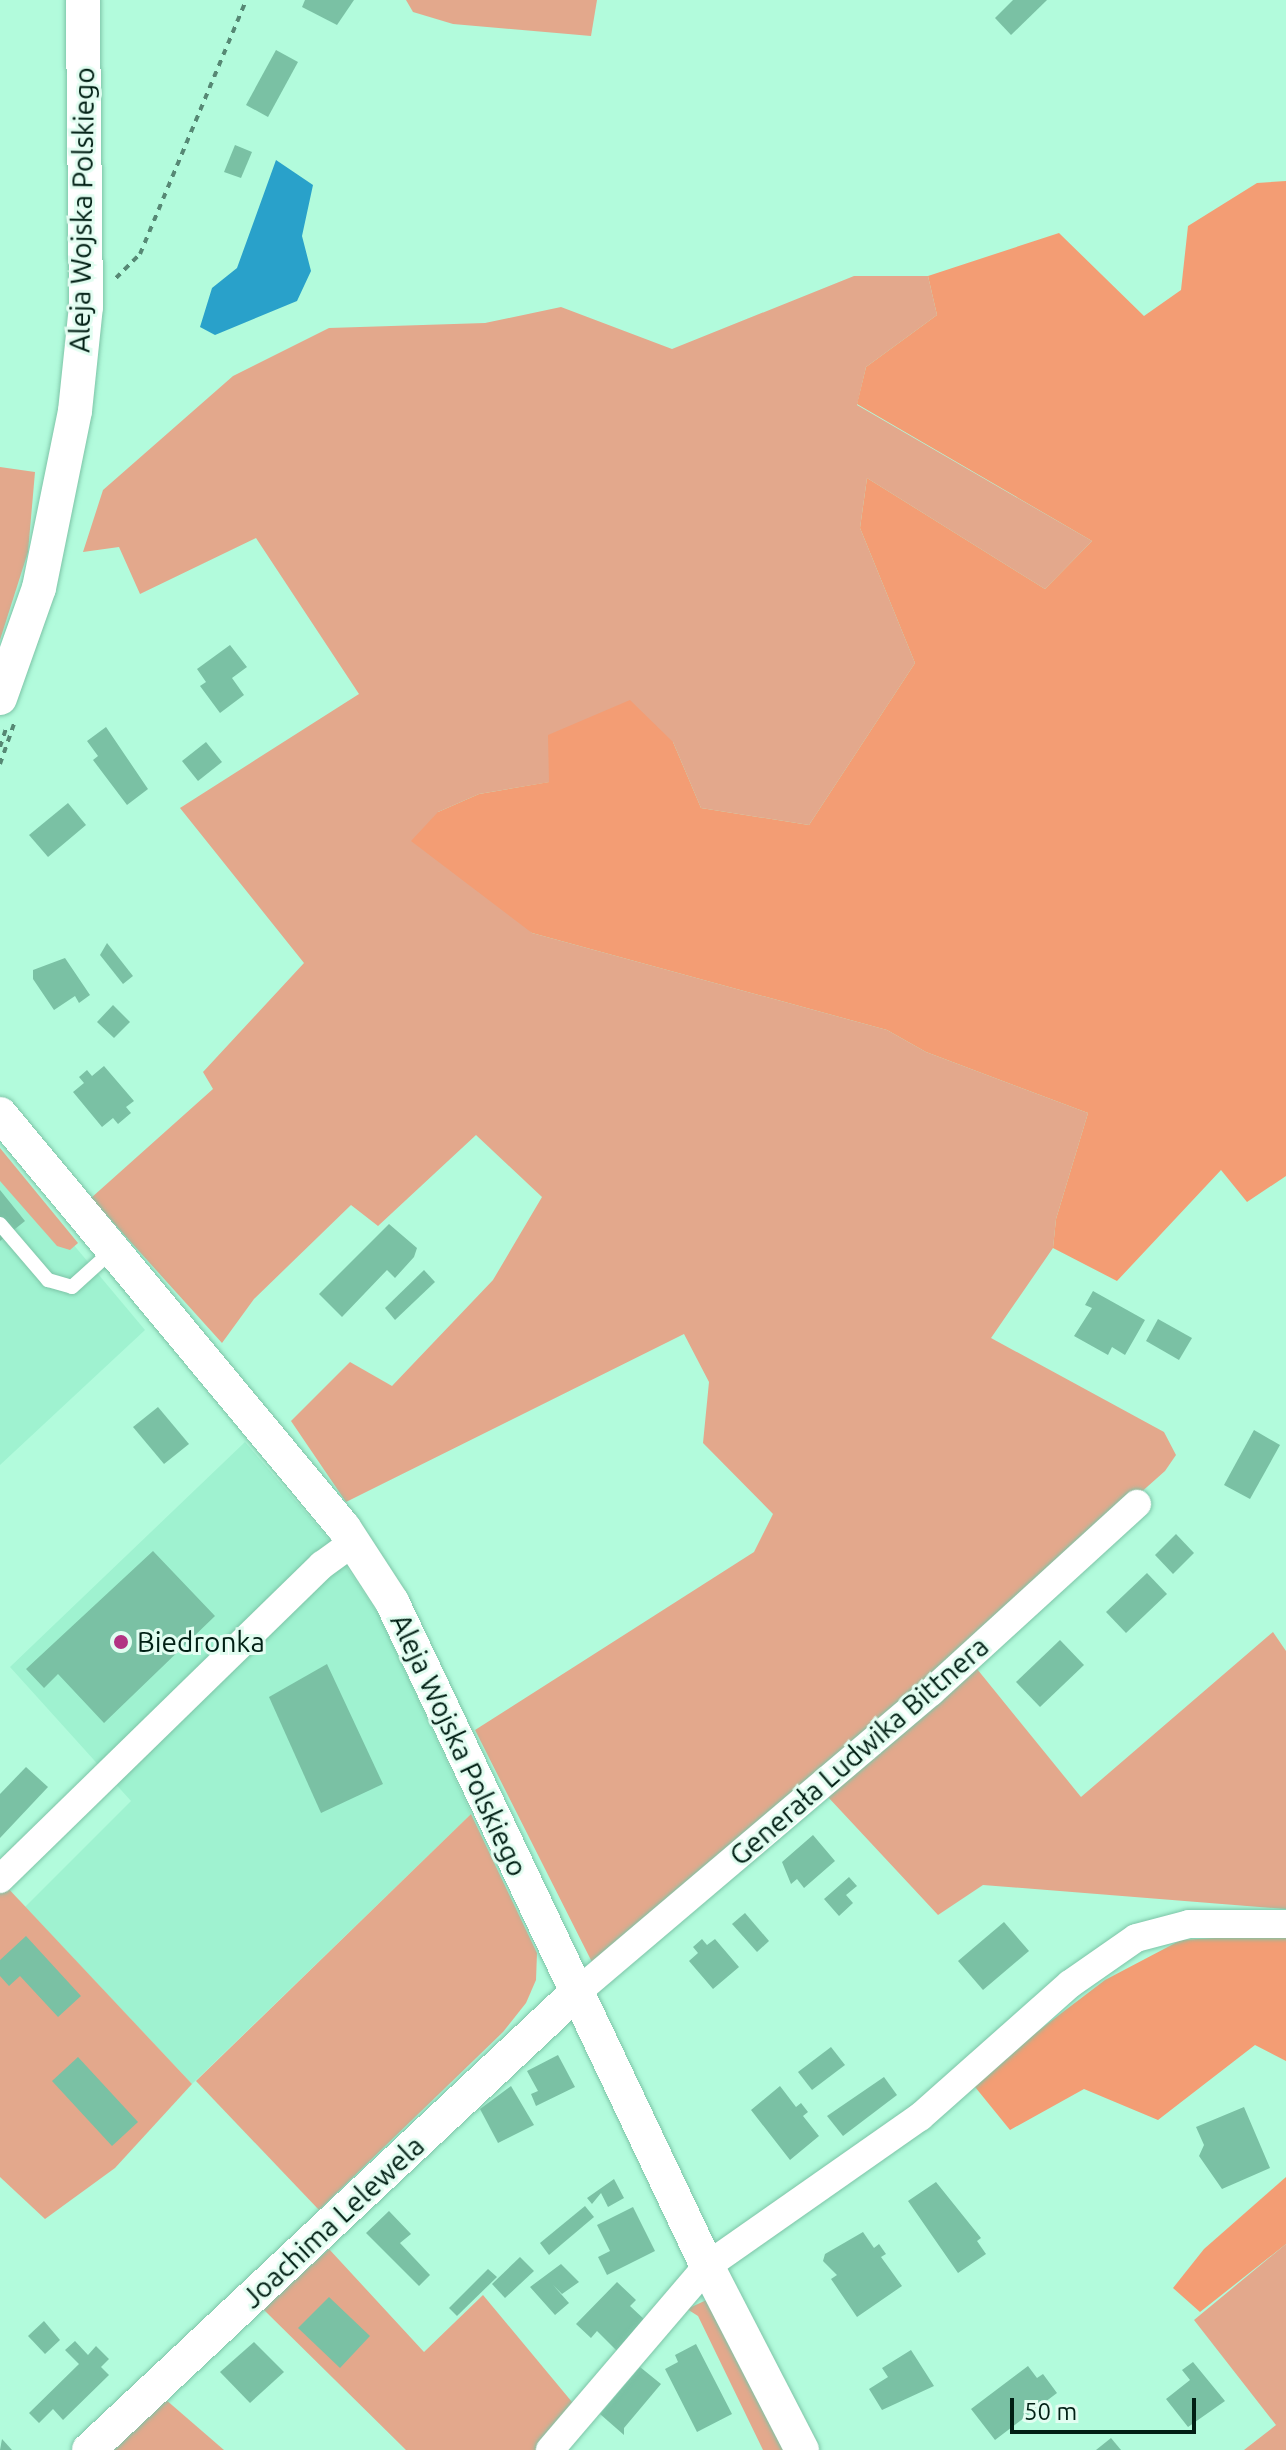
<!DOCTYPE html>
<meta charset="utf-8">
<style>
body{margin:0}
#map{position:relative;width:1286px;height:2450px;overflow:hidden;background:#b2fbdc;font-family:Ubuntu,sans-serif}
div>[style]{position:absolute}
[style*='--x']{left:calc(var(--x)*1px);top:calc(var(--y)*1px);width:calc(var(--w)*1px);rotate:calc(var(--a)*1deg)}
.built>*{inset:0;background:#9ff2d0}
.green>*{inset:0;background:#e3a88c}
.forest>*{inset:0;background:#f39d74}
.water>*{inset:0;background:#29a1ca}
.building>*{inset:0;background:#7ac1a4}
.path>*{height:4px;margin-top:-2px;transform-origin:0;background:repeating-linear-gradient(90deg,#568874 0 6px,transparent 0 12px)}
.roads{filter:drop-shadow(0 0 2px #7dc4a7) drop-shadow(0 0 2px #7dc4a7)}
.service>*{height:14px;margin:-7px;padding:0 7px;transform-origin:7px;border-radius:7px;background:#fff}
.minor>*{height:28px;margin:-14px;padding:0 14px;transform-origin:14px;border-radius:14px;background:#fff}
.tertiary>*{height:34px;margin:-17px;padding:0 17px;transform-origin:17px;border-radius:17px;background:#fff}
.dots>*{width:22px;height:22px;translate:-50% -50%;box-sizing:border-box;border:4px solid #e2fdf1;border-radius:50%}
span{translate:-50% -50%;white-space:nowrap;text-align:center;line-height:1.15;-webkit-text-stroke:6px #e2fdf1;paint-order:stroke}
.street-label{font-size:28px;color:#011f14}
.poi-label{font-size:28px;color:#011f14}
.left{translate:0 -50%;text-align:left}
.scale{position:absolute;left:1010px;top:2398px;width:186px;height:36px;box-sizing:border-box;border:4px solid #011f14;border-top:0;padding-left:10px;font-size:24px;line-height:28px;white-space:nowrap;color:#011f14;-webkit-text-stroke:6px #e2fdf1;paint-order:stroke}
</style>
<div id="map">
<div class="built">
<i style="clip-path:polygon(0 1157px,145px 1330px,0 1465px)"></i>
<i style="clip-path:polygon(245px 1442px,325px 1535px,378px 1614px,471px 1814px,192px 2084px,25px 1907px,131px 1801px,10px 1667px)"></i>
</div>
<div class="green">
<i style="clip-path:polygon(406px 0,597px 0,591px 36px,453px 24px,413px 12px)"></i>
<i style="clip-path:polygon(854px 276px,928px 276px,937px 315px,866px 367px,857px 405px,1092px 541px,1045px 589px,867px 478px,860px 528px,915px 663px,809px 825px,701px 808px,673px 742px,550px 782px,479px 794px,438px 812px,532px 933px,887px 1030px,926px 1052px,1088px 1113px,1056px 1219px,1053px 1248px,991px 1338px,1164px 1432px,1176px 1455px,1165px 1471px,598px 1974px,475px 1730px,754px 1552px,773px 1514px,703px 1443px,709px 1382px,684px 1334px,346px 1502px,291px 1421px,350px 1362px,392px 1386px,493px 1280px,542px 1197px,476px 1135px,378px 1226px,351px 1205px,254px 1299px,222px 1343px,91px 1198px,213px 1089px,203px 1072px,304px 963px,180px 808px,359px 694px,256px 538px,140px 594px,119px 547px,83px 552px,103px 490px,233px 376px,329px 328px,485px 323px,561px 307px,672px 349px)"></i>
<i style="clip-path:polygon(0 467px,35px 472px,28px 552px,0 640px)"></i>
<i style="clip-path:polygon(0 1148px,78px 1243px,70px 1250px,57px 1246px,0 1181px)"></i>
<i style="clip-path:polygon(1273px 1632px,1286px 1651px,1286px 1909px,983px 1885px,938px 1915px,828px 1797px,973px 1664px,1081px 1797px)"></i>
<i style="clip-path:polygon(471px 1814px,537px 1953px,536px 1980px,526px 2003px,503px 2032px,319px 2210px,196px 2081px)"></i>
<i style="clip-path:polygon(5px 1885px,192px 2084px,115px 2168px,45px 2219px,0 2177px,0 1890px)"></i>
<i style="clip-path:polygon(1286px 2244px,1286px 2450px,1244px 2450px,1276px 2425px,1194px 2320px)"></i>
<i style="clip-path:polygon(329px 2249px,424px 2352px,483px 2295px,577px 2408px,540px 2450px,406px 2450px,263px 2309px)"></i>
<i style="clip-path:polygon(713px 2297px,788px 2450px,763px 2450px,698px 2316px,687px 2309px)"></i>
<i style="clip-path:polygon(165px 2399px,224px 2450px,114px 2450px)"></i>
</div>
<div class="forest">
<i style="clip-path:polygon(1286px 181px,1286px 1176px,1247px 1202px,1221px 1170px,1117px 1281px,1053px 1248px,1056px 1219px,1088px 1113px,926px 1052px,887px 1030px,532px 933px,411px 841px,438px 812px,479px 794px,549px 782px,548px 735px,630px 700px,673px 742px,701px 808px,809px 825px,915px 663px,860px 528px,867px 478px,1045px 589px,1092px 541px,857px 404px,866px 367px,937px 315px,928px 276px,1059px 233px,1144px 316px,1181px 290px,1188px 226px,1257px 183px)"></i>
<i style="clip-path:polygon(1265px 1935px,1286px 1938px,1286px 2061px,1255px 2045px,1158px 2120px,1084px 2089px,1010px 2130px,971px 2082px,1105px 1980px,1181px 1940px)"></i>
<i style="clip-path:polygon(1286px 2177px,1286px 2244px,1200px 2312px,1173px 2288px,1204px 2249px)"></i>
</div>
<div class="water">
<i style="clip-path:polygon(276px 160px,313px 185px,302px 236px,311px 271px,297px 301px,215px 335px,200px 327px,212px 288px,237px 268px)"></i>
</div>
<div class="building">
<i style="clip-path:polygon(305px 0,354px 0,337px 25px,302px 7px)"></i>
<i style="clip-path:polygon(1013px 0,1047px 0,1011px 35px,995px 18px)"></i>
<i style="clip-path:polygon(276px 50px,298px 62px,268px 117px,246px 105px)"></i>
<i style="clip-path:polygon(235px 145px,252px 152px,241px 178px,224px 172px)"></i>
<i style="clip-path:polygon(230px 645px,247px 667px,232px 678px,244px 695px,220px 713px,200px 686px,206px 682px,197px 669px)"></i>
<i style="clip-path:polygon(106px 727px,148px 789px,127px 805px,93px 760px,98px 756px,87px 741px)"></i>
<i style="clip-path:polygon(206px 742px,222px 762px,198px 781px,182px 761px)"></i>
<i style="clip-path:polygon(68px 803px,86px 825px,48px 857px,29px 835px)"></i>
<i style="clip-path:polygon(107px 943px,133px 976px,123px 984px,100px 955px)"></i>
<i style="clip-path:polygon(65px 958px,90px 995px,79px 1003px,75px 996px,54px 1010px,33px 979px,33px 970px)"></i>
<i style="clip-path:polygon(113px 1005px,130px 1022px,114px 1038px,97px 1022px)"></i>
<i style="clip-path:polygon(104px 1066px,134px 1101px,126px 1107px,131px 1113px,118px 1124px,113px 1118px,102px 1127px,73px 1092px,84px 1083px,79px 1077px,87px 1070px,92px 1076px)"></i>
<i style="clip-path:polygon(0 1190px,25px 1221px,0 1241px)"></i>
<i style="clip-path:polygon(389px 1224px,417px 1248px,414px 1257px,395px 1278px,387px 1270px,342px 1317px,319px 1294px)"></i>
<i style="clip-path:polygon(424px 1270px,435px 1282px,395px 1320px,385px 1308px)"></i>
<i style="clip-path:polygon(1093px 1291px,1145px 1320px,1125px 1355px,1112px 1347px,1108px 1355px,1074px 1336px,1092px 1308px,1085px 1305px)"></i>
<i style="clip-path:polygon(1158px 1319px,1192px 1338px,1179px 1360px,1146px 1341px)"></i>
<i style="clip-path:polygon(158px 1407px,189px 1444px,164px 1464px,133px 1427px)"></i>
<i style="clip-path:polygon(1254px 1430px,1280px 1445px,1250px 1499px,1224px 1485px)"></i>
<i style="clip-path:polygon(1176px 1534px,1194px 1553px,1173px 1574px,1155px 1555px)"></i>
<i style="clip-path:polygon(153px 1551px,215px 1616px,104px 1723px,58px 1674px,44px 1688px,26px 1669px)"></i>
<i style="clip-path:polygon(1147px 1573px,1167px 1594px,1126px 1633px,1106px 1612px)"></i>
<i style="clip-path:polygon(1060px 1640px,1084px 1665px,1040px 1707px,1016px 1682px)"></i>
<i style="clip-path:polygon(327px 1664px,383px 1784px,321px 1813px,269px 1697px)"></i>
<i style="clip-path:polygon(26px 1767px,48px 1787px,0 1838px,0 1794px)"></i>
<i style="clip-path:polygon(813px 1835px,835px 1861px,804px 1888px,797px 1879px,791px 1884px,782px 1862px)"></i>
<i style="clip-path:polygon(849px 1877px,857px 1886px,846px 1895px,853px 1903px,839px 1916px,824px 1899px)"></i>
<i style="clip-path:polygon(745px 1913px,769px 1941px,757px 1952px,732px 1924px)"></i>
<i style="clip-path:polygon(1004px 1922px,1029px 1951px,983px 1990px,958px 1961px)"></i>
<i style="clip-path:polygon(26px 1936px,81px 1996px,58px 2017px,20px 1976px,9px 1986px,0 1976px,0 1960px)"></i>
<i style="clip-path:polygon(702px 1939px,707px 1945px,715px 1939px,739px 1967px,713px 1989px,689px 1961px,698px 1953px,693px 1947px)"></i>
<i style="clip-path:polygon(831px 2047px,845px 2065px,812px 2090px,798px 2072px)"></i>
<i style="clip-path:polygon(558px 2055px,575px 2087px,536px 2106px,531px 2094px,538px 2091px,527px 2071px)"></i>
<i style="clip-path:polygon(78px 2057px,138px 2122px,112px 2146px,52px 2081px)"></i>
<i style="clip-path:polygon(884px 2077px,897px 2095px,843px 2136px,827px 2116px)"></i>
<i style="clip-path:polygon(511px 2086px,534px 2125px,498px 2143px,480px 2109px)"></i>
<i style="clip-path:polygon(780px 2086px,796px 2107px,801px 2103px,808px 2112px,803px 2116px,819px 2136px,790px 2160px,751px 2110px)"></i>
<i style="clip-path:polygon(1244px 2107px,1270px 2168px,1222px 2189px,1199px 2156px,1204px 2145px,1196px 2127px)"></i>
<i style="clip-path:polygon(614px 2179px,624px 2198px,608px 2207px,601px 2193px,592px 2204px,587px 2198px)"></i>
<i style="clip-path:polygon(936px 2182px,981px 2238px,977px 2241px,986px 2254px,958px 2273px,908px 2201px)"></i>
<i style="clip-path:polygon(585px 2206px,594px 2217px,549px 2255px,540px 2243px)"></i>
<i style="clip-path:polygon(633px 2207px,655px 2251px,607px 2275px,598px 2257px,610px 2251px,597px 2225px)"></i>
<i style="clip-path:polygon(389px 2211px,411px 2234px,400px 2243px,430px 2275px,419px 2286px,366px 2233px)"></i>
<i style="clip-path:polygon(863px 2232px,874px 2248px,879px 2244px,886px 2254px,881px 2257px,902px 2286px,857px 2317px,831px 2279px,837px 2275px,823px 2261px,825px 2254px)"></i>
<i style="clip-path:polygon(520px 2257px,534px 2271px,505px 2298px,492px 2284px)"></i>
<i style="clip-path:polygon(561px 2264px,579px 2282px,562px 2294px,553px 2285px,569px 2303px,555px 2315px,530px 2287px)"></i>
<i style="clip-path:polygon(488px 2269px,497px 2277px,457px 2316px,449px 2308px)"></i>
<i style="clip-path:polygon(617px 2282px,636px 2300px,630px 2306px,646px 2321px,617px 2351px,597px 2331px,591px 2338px,576px 2324px)"></i>
<i style="clip-path:polygon(329px 2297px,370px 2336px,340px 2368px,298px 2328px)"></i>
<i style="clip-path:polygon(44px 2321px,60px 2340px,45px 2354px,28px 2336px)"></i>
<i style="clip-path:polygon(75px 2341px,88px 2355px,96px 2346px,109px 2359px,101px 2367px,109px 2375px,63px 2420px,53px 2409px,39px 2423px,29px 2413px,79px 2364px,65px 2350px)"></i>
<i style="clip-path:polygon(254px 2342px,284px 2372px,250px 2403px,220px 2372px)"></i>
<i style="clip-path:polygon(696px 2344px,732px 2414px,697px 2432px,665px 2369px,678px 2362px,675px 2355px)"></i>
<i style="clip-path:polygon(911px 2350px,934px 2386px,882px 2410px,869px 2389px,888px 2377px,882px 2368px)"></i>
<i style="clip-path:polygon(1193px 2362px,1225px 2401px,1188px 2427px,1166px 2399px,1190px 2380px,1182px 2370px)"></i>
<i style="clip-path:polygon(1028px 2366px,1037px 2378px,1043px 2374px,1057px 2393px,995px 2440px,971px 2409px)"></i>
<i style="clip-path:polygon(640px 2367px,661px 2384px,624px 2428px,624px 2435px,600px 2414px)"></i>
<i style="clip-path:polygon(1111px 2438px,1121px 2450px,1096px 2450px)"></i>
<i style="clip-path:polygon(2px 2439px,12px 2450px,0 2450px)"></i>
</div>
<div class="path">
<i style="--x:116;--y:278;--w:34;--a:-45"></i>
<i style="--x:140;--y:254;--w:275;--a:-67.3"></i>
<i style="--x:0;--y:747;--w:22;--a:-72"></i>
<i style="--x:0;--y:764;--w:46;--a:-70.8"></i>
</div>
<div class="roads">
<div class="service">
<i style="--x:0;--y:1224;--w:74;--a:49.4"></i>
<i style="--x:48;--y:1280;--w:25;--a:16"></i>
<i style="--x:72;--y:1287;--w:55;--a:-42.1"></i>
</div>
<div class="minor">
<i style="--x:0;--y:1879;--w:450;--a:-44.3"></i>
<i style="--x:322;--y:1565;--w:39;--a:-36"></i>
<i style="--x:576;--y:1993;--w:465;--a:-40.3"></i>
<i style="--x:931;--y:1692;--w:279;--a:-42.4"></i>
<i style="--x:550;--y:2450;--w:242;--a:-49.5"></i>
<i style="--x:707;--y:2266;--w:260;--a:-35"></i>
<i style="--x:920;--y:2117;--w:200;--a:-41.6"></i>
<i style="--x:1070;--y:1984;--w:80;--a:-34.9"></i>
<i style="--x:1136;--y:1938;--w:55;--a:-14.8"></i>
<i style="--x:1189;--y:1924;--w:97;--a:0"></i>
</div>
<div class="tertiary">
<i style="--x:0;--y:698;--w:117;--a:-70.5"></i>
<i style="--x:39;--y:588;--w:181;--a:-78.5"></i>
<i style="--x:75;--y:411;--w:105;--a:-84"></i>
<i style="--x:86;--y:307;--w:307;--a:-90.6"></i>
<i style="--x:0;--y:1114;--w:538;--a:50.28"></i>
<i style="--x:344;--y:1528;--w:88;--a:57"></i>
<i style="--x:392;--y:1602;--w:735;--a:64.62"></i>
<i style="--x:707;--y:2266;--w:207;--a:62.7"></i>
<i style="--x:89;--y:2450;--w:668;--a:-43.18"></i>
</div>
</div>
<div class="dots">
<i style="left:121px;top:1642px;background:#b23483"></i>
</div>
<div class="street-label">
<span style="left:82px;top:210px;rotate:-89deg">Aleja Wojska Polskiego</span>
<span style="left:459px;top:1745px;rotate:65deg">Aleja Wojska Polskiego</span>
<span style="left:859px;top:1751px;rotate:-41deg">Generała Ludwika Bittnera</span>
<span style="left:333px;top:2222px;rotate:-43deg">Joachima Lelewela</span>
</div>
<div class="poi-label">
<span class="left" style="left:137px;top:1642px">Biedronka</span>
</div>
<div class="scale">50 m</div>
</div>
